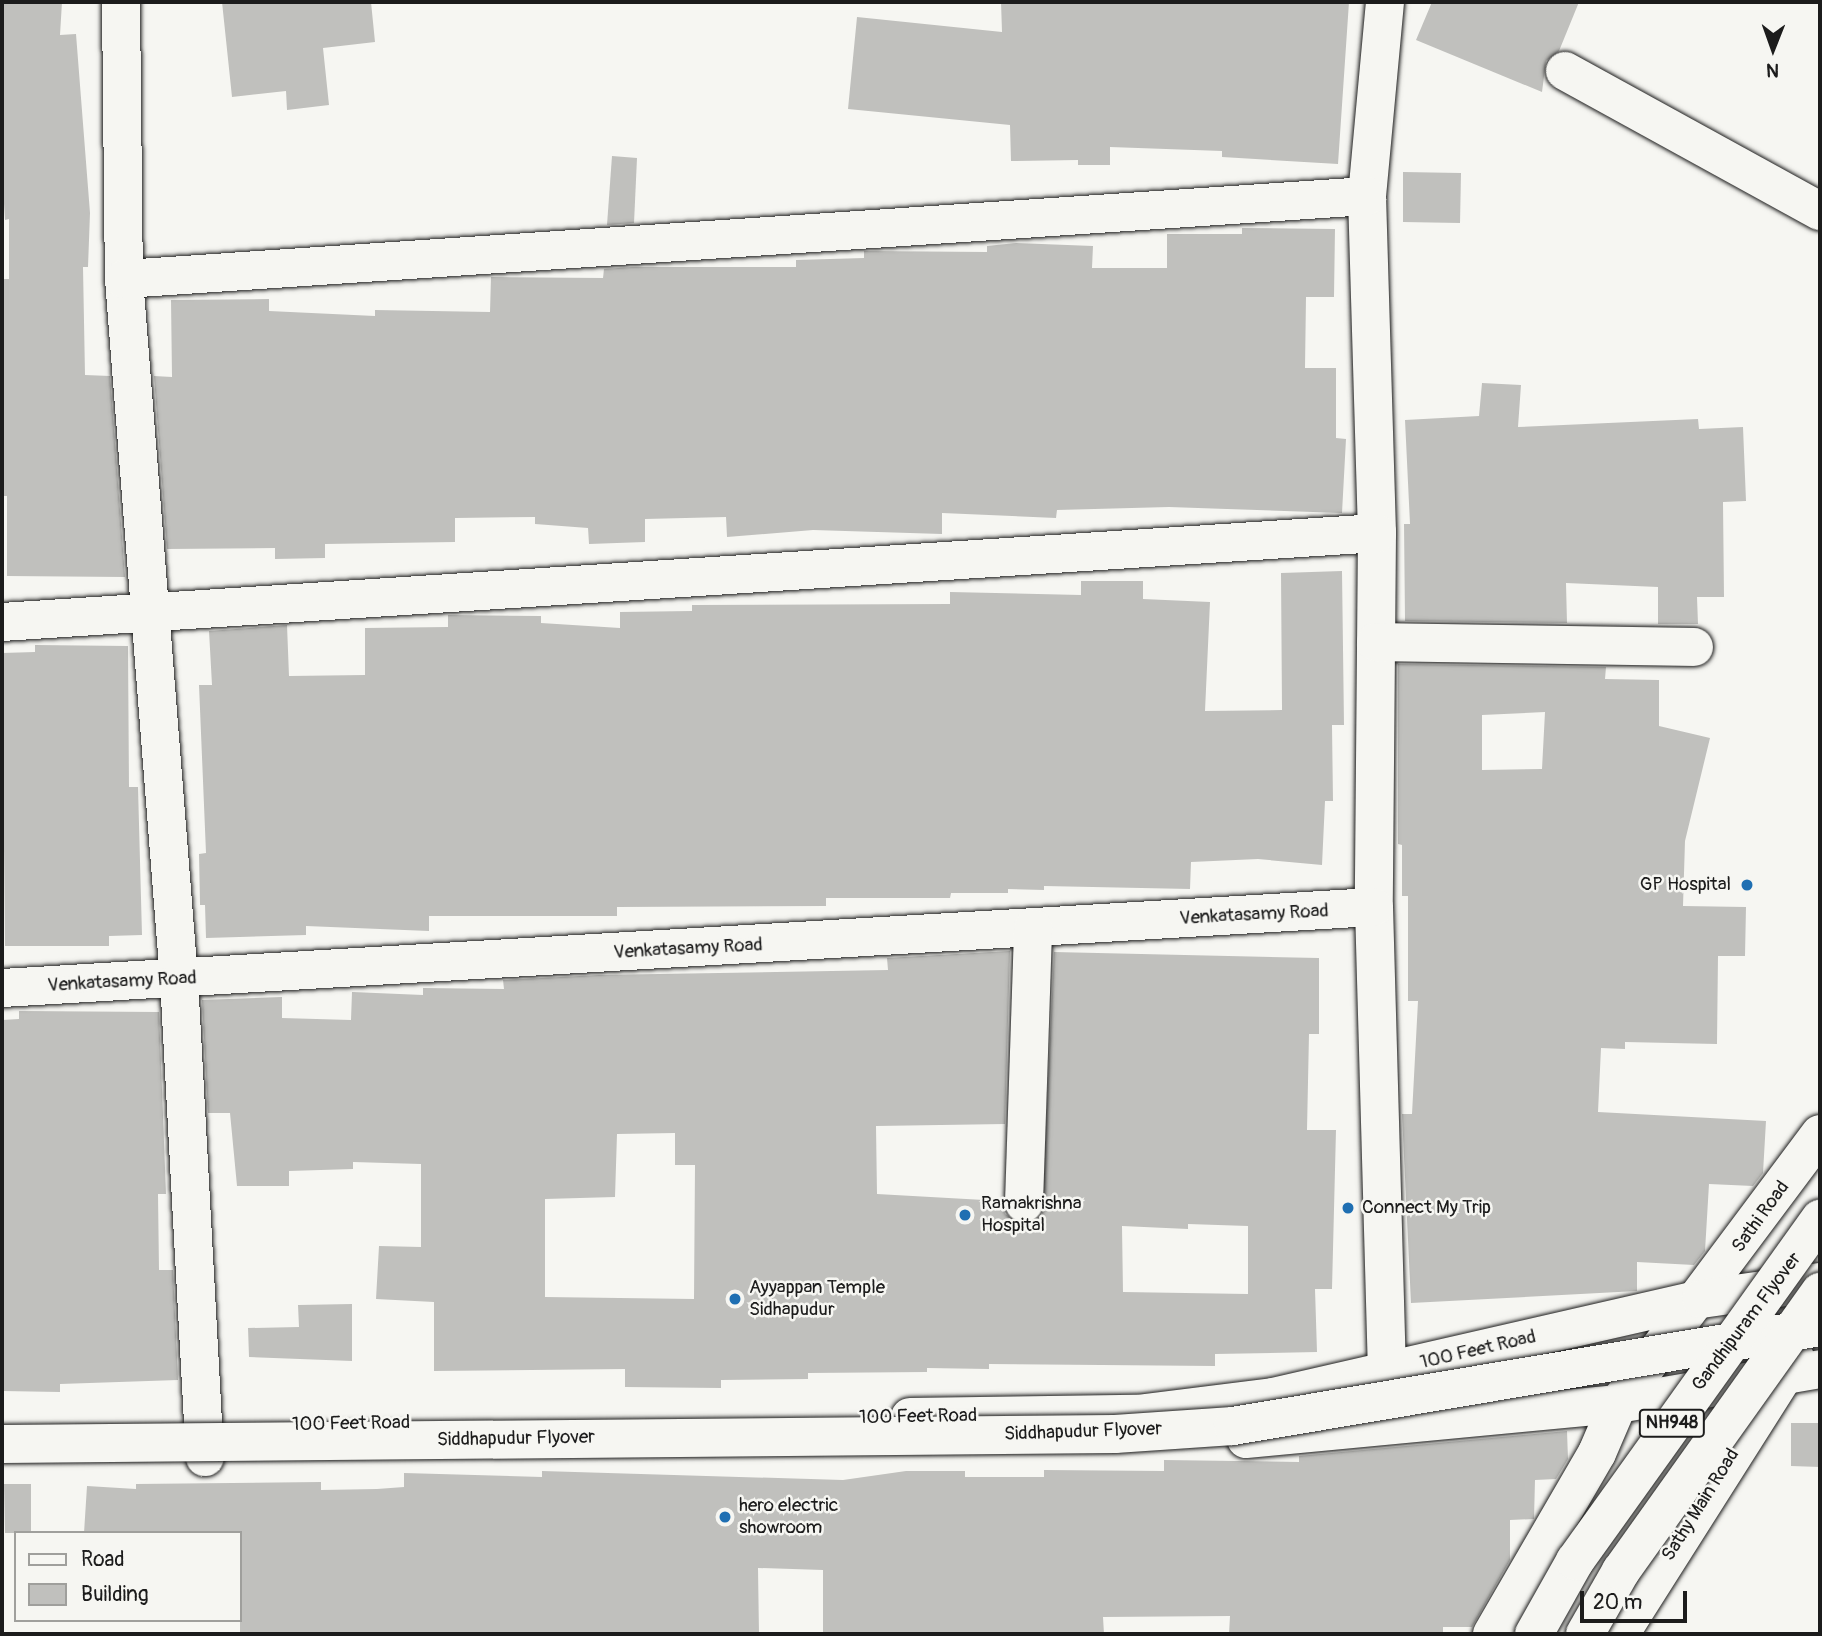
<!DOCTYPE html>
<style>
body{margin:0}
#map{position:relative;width:1822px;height:1636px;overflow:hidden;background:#f6f6f2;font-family:Pangolin,sans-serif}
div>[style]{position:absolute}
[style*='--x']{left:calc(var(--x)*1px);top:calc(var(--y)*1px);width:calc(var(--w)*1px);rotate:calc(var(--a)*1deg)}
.building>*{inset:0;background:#c0c0bd}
.roads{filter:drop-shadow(0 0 2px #1c1c1c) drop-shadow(0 0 2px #1c1c1c)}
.minor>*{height:38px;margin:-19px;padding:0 19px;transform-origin:19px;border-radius:19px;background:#f6f6f2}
.major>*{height:38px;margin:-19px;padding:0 19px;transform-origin:19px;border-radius:19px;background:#f6f6f2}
.bridges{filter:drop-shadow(0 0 2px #1c1c1c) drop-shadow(0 0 2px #1c1c1c)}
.major-bridge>*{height:38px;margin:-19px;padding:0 19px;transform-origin:19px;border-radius:19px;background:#f6f6f2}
.highway-bridge>*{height:38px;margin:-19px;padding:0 19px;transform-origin:19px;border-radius:19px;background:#f6f6f2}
.dots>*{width:19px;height:19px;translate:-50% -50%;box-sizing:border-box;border:4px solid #f6f6f2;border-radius:50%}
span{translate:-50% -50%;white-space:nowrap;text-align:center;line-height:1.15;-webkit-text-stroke:5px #f6f6f2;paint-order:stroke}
.shield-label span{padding:2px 5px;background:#f6f6f2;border:2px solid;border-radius:5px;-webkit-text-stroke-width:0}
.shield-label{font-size:18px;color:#1c1c1c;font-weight:700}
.poi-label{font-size:19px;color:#1c1c1c}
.right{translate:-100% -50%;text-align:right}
.left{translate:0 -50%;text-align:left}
.street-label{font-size:19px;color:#1c1c1c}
.frame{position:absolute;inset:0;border:4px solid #1c1c1c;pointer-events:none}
.legend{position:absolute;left:14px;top:1531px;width:228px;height:91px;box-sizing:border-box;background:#f6f6f2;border:2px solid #9f9f9c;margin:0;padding:9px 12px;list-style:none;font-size:21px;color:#1c1c1c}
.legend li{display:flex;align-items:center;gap:14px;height:35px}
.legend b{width:35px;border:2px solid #9f9f9c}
.north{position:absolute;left:1738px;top:14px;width:70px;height:70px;-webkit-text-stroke:5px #f6f6f2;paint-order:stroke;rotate:181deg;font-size:19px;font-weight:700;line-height:28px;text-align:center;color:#1c1c1c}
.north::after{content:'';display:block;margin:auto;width:24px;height:32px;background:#1c1c1c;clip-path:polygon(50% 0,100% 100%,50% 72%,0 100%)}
.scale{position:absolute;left:1580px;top:1591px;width:107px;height:32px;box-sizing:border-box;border:4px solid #1c1c1c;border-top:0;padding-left:9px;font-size:21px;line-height:24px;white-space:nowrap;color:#1c1c1c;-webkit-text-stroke:5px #f6f6f2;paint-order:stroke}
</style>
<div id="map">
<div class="building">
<i style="clip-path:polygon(2px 2px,62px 2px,60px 35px,76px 34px,90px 213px,88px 267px,83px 267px,85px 375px,110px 376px,125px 577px,7px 576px,7px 496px,2px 496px,2px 279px,9px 279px,9px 219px,5px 220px,2px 172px)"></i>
<i style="clip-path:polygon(222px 2px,371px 2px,375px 42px,323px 48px,329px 105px,287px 110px,286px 91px,232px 97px)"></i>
<i style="clip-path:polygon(1001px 2px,1349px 2px,1338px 164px,1222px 157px,1222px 151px,1110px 147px,1110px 165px,1078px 165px,1078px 160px,1011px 161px,1010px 125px,848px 109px,857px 17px,1002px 32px)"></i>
<i style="clip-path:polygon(1432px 2px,1579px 2px,1559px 51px,1546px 61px,1542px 92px,1416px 40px)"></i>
<i style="clip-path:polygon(612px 156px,637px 158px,634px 223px,607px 225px)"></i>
<i style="clip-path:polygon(1403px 172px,1461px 173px,1460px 223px,1403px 222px)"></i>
<i style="clip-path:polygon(1242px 228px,1335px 229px,1334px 297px,1306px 297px,1305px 368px,1336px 368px,1336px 438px,1346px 439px,1342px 513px,1169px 507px,1057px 510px,1056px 518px,942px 513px,942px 534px,813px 530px,727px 537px,726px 517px,645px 519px,645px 542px,589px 544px,588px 528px,535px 524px,535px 517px,455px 518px,455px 542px,325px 544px,325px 558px,275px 559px,275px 548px,167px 549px,154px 376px,172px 377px,171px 300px,269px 299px,269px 311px,375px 316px,375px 310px,490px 312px,491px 277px,603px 278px,604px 269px,632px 267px,796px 267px,796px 260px,864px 258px,864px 251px,987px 252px,987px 246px,1016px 243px,1093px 246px,1092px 268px,1167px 268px,1167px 234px,1242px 234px)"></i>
<i style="clip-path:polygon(1482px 383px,1521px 385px,1518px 427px,1698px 419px,1699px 429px,1743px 427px,1746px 501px,1723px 502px,1724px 597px,1697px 597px,1698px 624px,1658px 624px,1658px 587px,1566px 583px,1567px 623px,1405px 621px,1404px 524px,1410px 524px,1405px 420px,1479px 416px)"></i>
<i style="clip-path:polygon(1342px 571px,1344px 725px,1332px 725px,1333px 801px,1325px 801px,1322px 865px,1258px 859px,1191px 862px,1190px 889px,1044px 886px,1044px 890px,1008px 889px,1008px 893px,951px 893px,950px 898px,826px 898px,826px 906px,617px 907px,617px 916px,429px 916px,429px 931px,306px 926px,306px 935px,206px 938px,205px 905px,200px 905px,199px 854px,206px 853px,199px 685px,212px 685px,209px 631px,287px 625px,289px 676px,365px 675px,365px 628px,448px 627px,448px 615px,541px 616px,541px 623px,620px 628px,620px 612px,692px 611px,692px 605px,950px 604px,950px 592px,1081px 595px,1081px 581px,1143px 581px,1143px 599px,1210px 602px,1205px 711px,1282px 710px,1281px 573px)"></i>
<i style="clip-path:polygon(35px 645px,128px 646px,129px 787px,138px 787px,142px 935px,109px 936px,109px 946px,5px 946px,2px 653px,35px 652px)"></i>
<i style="clip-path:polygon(evenodd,1398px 664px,1606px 667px,1605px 679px,1659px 680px,1659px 726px,1710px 738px,1685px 841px,1683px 906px,1746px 907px,1745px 956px,1718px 956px,1717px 1044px,1625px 1042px,1625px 1049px,1601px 1048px,1598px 1112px,1766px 1121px,1763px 1173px,1753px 1186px,1709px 1184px,1705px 1251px,1694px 1265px,1637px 1262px,1637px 1291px,1411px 1303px,1402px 1114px,1412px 1114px,1418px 1001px,1408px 1001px,1408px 896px,1402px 896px,1402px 845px,1398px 844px,1398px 664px,1545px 712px,1542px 769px,1482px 770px,1482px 715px,1545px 712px)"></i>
<i style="clip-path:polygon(evenodd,1010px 951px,1005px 1124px,876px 1126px,877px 1194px,1002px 1201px,1005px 1214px,1023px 1225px,1042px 1215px,1054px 952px,1319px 958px,1319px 1034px,1309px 1034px,1307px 1130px,1336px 1130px,1332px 1289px,1315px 1289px,1317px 1352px,1215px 1354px,1215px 1366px,989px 1364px,989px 1369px,927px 1368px,927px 1372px,808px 1373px,808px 1379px,721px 1380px,721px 1388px,625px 1387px,625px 1369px,434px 1371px,434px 1302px,376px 1299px,379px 1246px,421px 1247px,421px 1164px,353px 1162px,353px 1169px,289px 1171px,289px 1186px,237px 1186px,230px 1113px,208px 1113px,202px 1000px,282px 997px,282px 1018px,351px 1020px,352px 992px,423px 995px,423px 988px,504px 989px,503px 980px,599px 975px,888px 970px,887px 958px,1010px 951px,675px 1133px,675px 1165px,695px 1165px,694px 1299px,545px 1297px,545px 1199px,615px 1197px,617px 1134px,675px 1133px,1010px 951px,1188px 1224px,1248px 1226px,1248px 1294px,1123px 1292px,1122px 1226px,1188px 1229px,1188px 1224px)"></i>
<i style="clip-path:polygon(19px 1011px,159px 1012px,166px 1194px,158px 1194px,159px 1270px,173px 1270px,178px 1380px,60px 1384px,60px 1392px,2px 1391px,2px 1020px,19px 1019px)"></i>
<i style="clip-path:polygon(352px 1304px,352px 1361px,249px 1357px,248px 1328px,299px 1327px,298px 1305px)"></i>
<i style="clip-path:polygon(1791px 1423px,1820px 1423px,1820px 1467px,1791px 1466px)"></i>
<i style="clip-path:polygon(1567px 1431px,1568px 1459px,1556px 1479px,1535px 1480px,1534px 1519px,1510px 1520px,1510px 1560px,1472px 1627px,1443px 1627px,1443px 1634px,1229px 1634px,1230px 1616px,1103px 1617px,1104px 1634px,823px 1634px,823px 1570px,758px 1568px,759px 1634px,240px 1634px,240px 1533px,84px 1533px,87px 1486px,136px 1489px,136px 1484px,321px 1482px,321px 1490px,377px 1489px,404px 1487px,404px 1473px,542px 1477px,542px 1471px,843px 1480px,906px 1471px,965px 1471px,965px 1477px,1044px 1477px,1044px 1470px,1164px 1471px,1164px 1460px,1299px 1462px,1299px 1456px)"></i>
<i style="clip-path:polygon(4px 1484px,31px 1484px,31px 1533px,5px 1533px)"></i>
</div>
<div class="roads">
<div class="minor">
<i style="--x:121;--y:2;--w:277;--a:89.4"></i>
<i style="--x:124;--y:279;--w:702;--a:85.51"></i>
<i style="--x:179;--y:979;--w:479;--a:86.9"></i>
<i style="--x:1385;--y:2;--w:195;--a:95.3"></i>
<i style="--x:1367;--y:196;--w:337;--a:88.3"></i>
<i style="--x:1377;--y:533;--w:374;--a:90.5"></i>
<i style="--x:1374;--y:907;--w:498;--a:88.4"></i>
<i style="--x:1565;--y:71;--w:291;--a:28.8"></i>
<i style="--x:124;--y:279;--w:1246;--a:-3.82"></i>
<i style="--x:2;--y:622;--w:1378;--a:-3.7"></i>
<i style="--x:1376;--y:642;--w:318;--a:0.9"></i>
<i style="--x:2;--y:988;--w:1374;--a:-3.38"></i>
<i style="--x:1024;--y:1203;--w:275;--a:-88.1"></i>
<i style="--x:1492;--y:1634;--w:209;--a:-59.9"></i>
<i style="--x:1597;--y:1453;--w:53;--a:-66.8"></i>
<i style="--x:1618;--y:1404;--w:337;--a:-53.2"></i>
<i style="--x:1620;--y:1634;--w:327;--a:-57.6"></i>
</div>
<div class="major">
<i style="--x:910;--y:1417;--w:227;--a:-0.8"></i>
<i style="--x:1137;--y:1414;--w:137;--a:-7.1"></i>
<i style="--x:1273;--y:1397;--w:439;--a:-12.9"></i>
<i style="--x:1701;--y:1299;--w:120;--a:-8.1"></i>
<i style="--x:1246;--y:1439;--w:374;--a:-5.4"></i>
<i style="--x:1618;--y:1404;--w:205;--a:-9.8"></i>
</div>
</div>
<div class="bridges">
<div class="major-bridge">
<i style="--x:2;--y:1444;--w:1113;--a:-0.51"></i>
<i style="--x:1115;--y:1434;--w:118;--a:-3.9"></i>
<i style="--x:1233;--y:1426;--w:595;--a:-9.57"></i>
</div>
<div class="highway-bridge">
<i style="--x:1534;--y:1634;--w:84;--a:-60.7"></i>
<i style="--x:1575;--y:1561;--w:421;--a:-54.4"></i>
<i style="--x:1585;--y:1634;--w:73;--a:-60.3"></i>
<i style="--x:1621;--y:1571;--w:343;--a:-54.5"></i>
</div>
</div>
<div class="dots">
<i style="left:1747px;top:885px;background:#1f6fb2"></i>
<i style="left:1348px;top:1208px;background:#1f6fb2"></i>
<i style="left:965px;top:1215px;background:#1f6fb2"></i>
<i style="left:735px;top:1299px;background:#1f6fb2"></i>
<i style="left:725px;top:1517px;background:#1f6fb2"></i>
</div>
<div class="shield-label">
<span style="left:1672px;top:1423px">NH948</span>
</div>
<div class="poi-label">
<span class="right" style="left:1731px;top:885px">GP Hospital</span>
<span class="left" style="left:981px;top:1215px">Ramakrishna<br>Hospital</span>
<span class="left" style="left:1362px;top:1208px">Connect My Trip</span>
<span class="left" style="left:749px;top:1299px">Ayyappan Temple<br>Sidhapudur</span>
<span class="left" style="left:739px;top:1517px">hero electric<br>showroom</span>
</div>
<div class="street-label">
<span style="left:1254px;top:915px;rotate:-3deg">Venkatasamy Road</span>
<span style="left:688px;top:949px;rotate:-3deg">Venkatasamy Road</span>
<span style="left:122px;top:982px;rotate:-3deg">Venkatasamy Road</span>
<span style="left:1761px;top:1217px;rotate:-54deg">Sathi Road</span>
<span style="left:1747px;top:1322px;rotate:-53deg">Gandhipuram Flyover</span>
<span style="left:1478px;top:1350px;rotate:-13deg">100 Feet Road</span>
<span style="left:918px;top:1417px;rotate:-1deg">100 Feet Road</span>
<span style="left:351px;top:1424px;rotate:-1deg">100 Feet Road</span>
<span style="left:1083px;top:1432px;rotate:-2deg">Siddhapudur Flyover</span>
<span style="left:516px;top:1439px;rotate:-1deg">Siddhapudur Flyover</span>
<span style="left:1701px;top:1505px;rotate:-58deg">Sathy Main Road</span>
</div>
<div class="frame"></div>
<ul class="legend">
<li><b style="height:9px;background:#f6f6f2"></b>Road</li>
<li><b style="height:19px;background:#c0c0bd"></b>Building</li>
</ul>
<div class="north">N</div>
<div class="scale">20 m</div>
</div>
